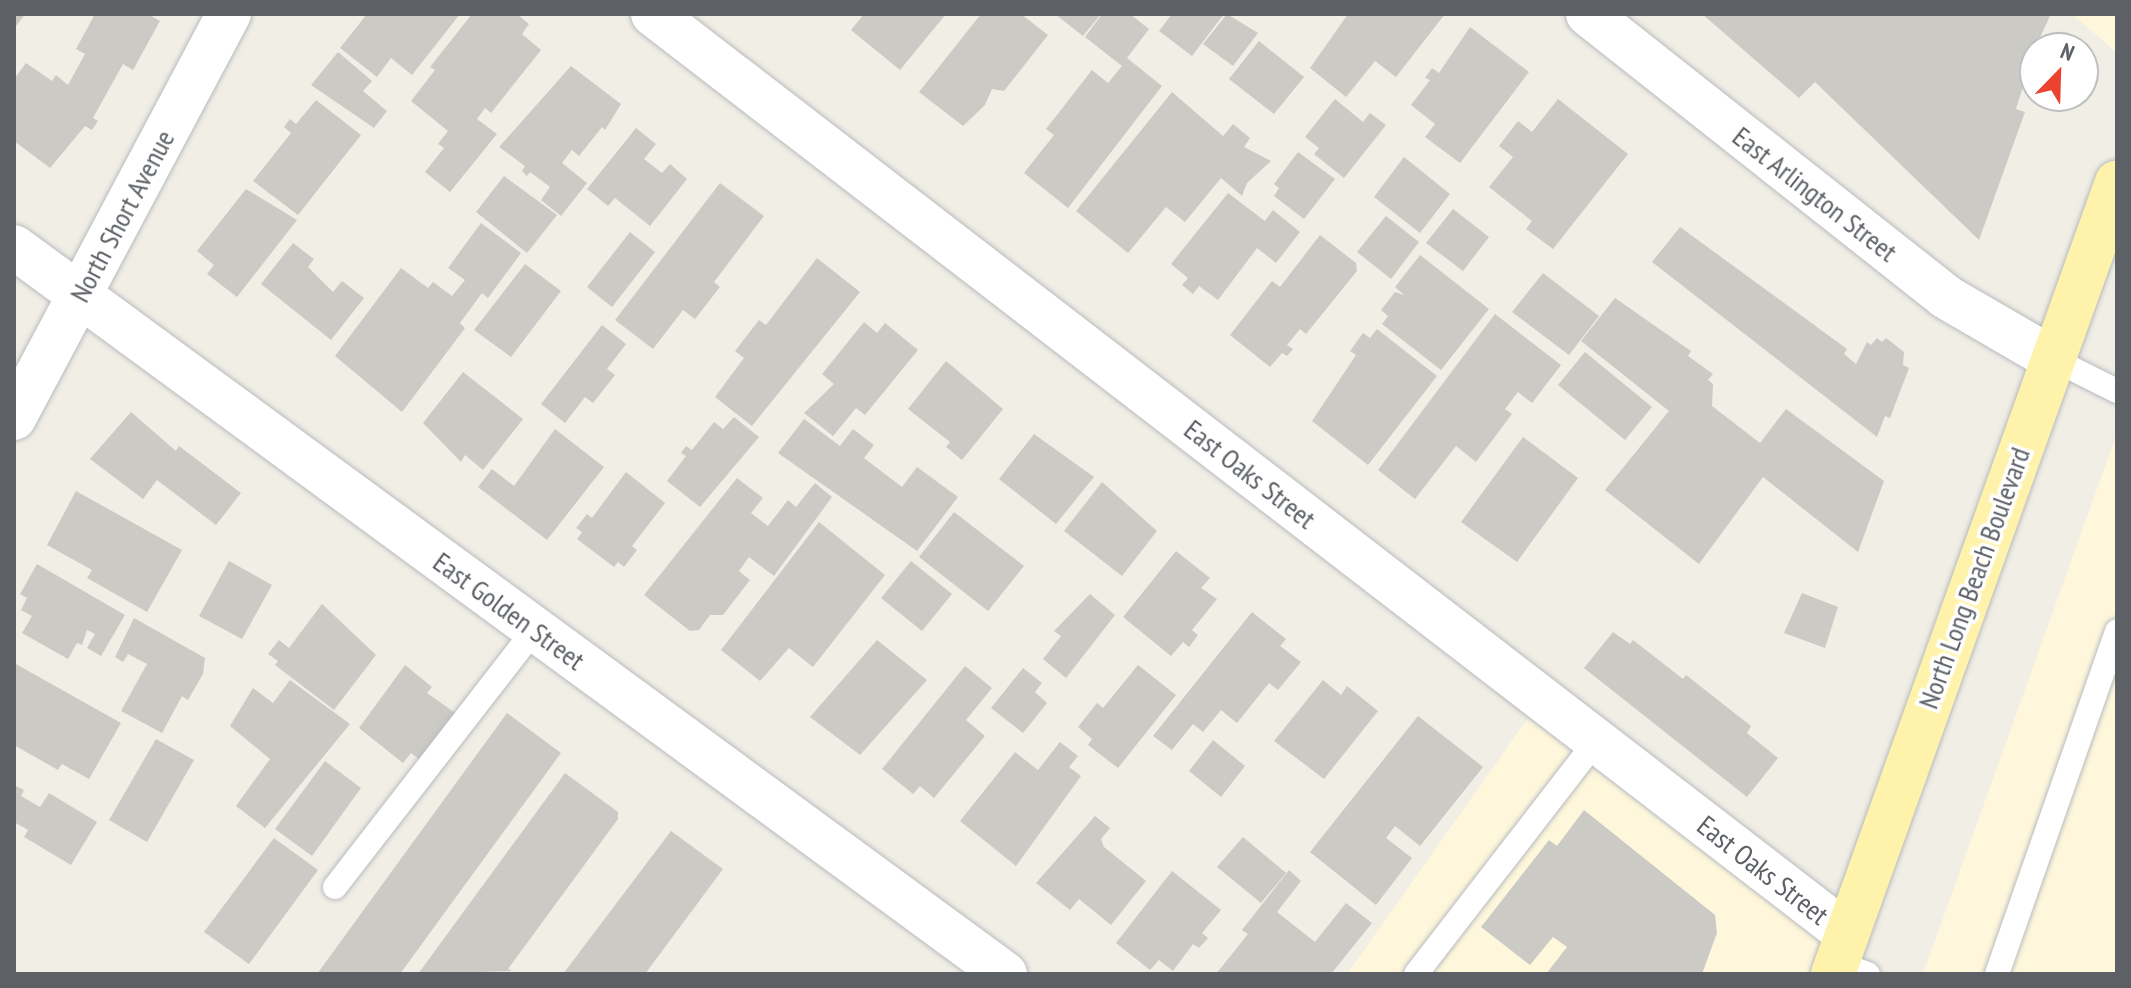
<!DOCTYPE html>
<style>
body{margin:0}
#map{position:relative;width:2131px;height:988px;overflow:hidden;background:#f0eee5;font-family:"PT Sans Narrow",sans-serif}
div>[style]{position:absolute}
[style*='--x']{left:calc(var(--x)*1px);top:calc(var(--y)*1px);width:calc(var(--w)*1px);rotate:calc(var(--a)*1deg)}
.commercial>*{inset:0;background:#fef7dc}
.building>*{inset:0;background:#cccac5}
.roads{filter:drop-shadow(0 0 2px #b8bbbf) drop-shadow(0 0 2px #b8bbbf)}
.lane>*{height:24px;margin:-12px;padding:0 12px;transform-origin:12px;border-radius:12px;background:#fff}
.street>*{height:44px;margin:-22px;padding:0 22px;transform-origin:22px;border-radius:22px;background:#fff}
.primary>*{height:44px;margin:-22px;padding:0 22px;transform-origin:22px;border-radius:22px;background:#fff3ab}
span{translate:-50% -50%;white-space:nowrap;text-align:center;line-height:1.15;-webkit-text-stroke:7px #fff;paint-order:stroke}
.street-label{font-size:28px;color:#5d6166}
.frame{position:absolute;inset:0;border:16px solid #5d6166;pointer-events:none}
.north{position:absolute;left:2019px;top:32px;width:80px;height:80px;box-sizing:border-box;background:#fff;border:2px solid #bec0c2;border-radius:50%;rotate:23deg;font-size:22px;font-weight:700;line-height:32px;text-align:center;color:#5d6166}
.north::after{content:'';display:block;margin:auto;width:28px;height:36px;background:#eb4330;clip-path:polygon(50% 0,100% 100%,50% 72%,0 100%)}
</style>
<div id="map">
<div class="commercial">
<i style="clip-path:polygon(2072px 14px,2117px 14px,2117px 53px)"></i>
<i style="clip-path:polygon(2117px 433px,2117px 974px,1923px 974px)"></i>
<i style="clip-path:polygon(1528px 718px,1865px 974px,1347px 974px)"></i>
</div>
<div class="building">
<i style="clip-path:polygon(14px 14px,25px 14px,14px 29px)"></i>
<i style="clip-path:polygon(95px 14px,148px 14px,160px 21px,133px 70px,123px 64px,93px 118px,98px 121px,92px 130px,85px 126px,50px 168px,14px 141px,14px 79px,26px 63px,52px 81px,56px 75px,68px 85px,85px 54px,76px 49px)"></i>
<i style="clip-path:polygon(367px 14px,460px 14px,412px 75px,391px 58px,377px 77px,340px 48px)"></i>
<i style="clip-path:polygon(472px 14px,517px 14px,529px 24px,522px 34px,541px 50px,491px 113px,485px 108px,477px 119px,497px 134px,450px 192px,425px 172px,444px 148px,438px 144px,448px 131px,411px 101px,435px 70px,430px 67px)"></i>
<i style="clip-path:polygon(864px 14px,946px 14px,900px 70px,851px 30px)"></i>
<i style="clip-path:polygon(981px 14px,1021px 14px,1048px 35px,1004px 91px,992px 89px,985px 105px,963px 126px,919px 92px)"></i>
<i style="clip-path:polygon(1055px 14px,1101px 14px,1083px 36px)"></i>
<i style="clip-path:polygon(1102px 14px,1130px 14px,1149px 29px,1127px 58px,1162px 86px,1068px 208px,1024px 173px,1054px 135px,1046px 129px,1092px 70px,1108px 83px,1122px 66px,1085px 37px)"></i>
<i style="clip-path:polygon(1172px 14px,1224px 14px,1192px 56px,1159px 31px)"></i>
<i style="clip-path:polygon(1227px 14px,1258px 33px,1233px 66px,1203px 44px)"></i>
<i style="clip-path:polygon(1348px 14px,1445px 14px,1396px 77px,1375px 61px,1346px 97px,1310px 68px)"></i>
<i style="clip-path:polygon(1702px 14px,2051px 14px,2035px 48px,2016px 109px,2025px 112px,1979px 240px,1815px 82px,1799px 98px)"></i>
<i style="clip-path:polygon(1470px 27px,1529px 72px,1460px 163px,1425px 137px,1435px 124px,1411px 105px,1430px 80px,1425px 78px,1432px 68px,1439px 73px)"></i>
<i style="clip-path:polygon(1259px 41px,1304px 77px,1274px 114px,1229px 79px)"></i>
<i style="clip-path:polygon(338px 52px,372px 81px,363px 91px,387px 111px,374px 128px,311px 85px)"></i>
<i style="clip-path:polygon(571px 66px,621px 104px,605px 130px,602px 127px,579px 156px,572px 150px,562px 163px,587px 183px,561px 216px,541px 200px,550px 187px,530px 172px,527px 176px,522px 171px,525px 166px,499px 147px)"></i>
<i style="clip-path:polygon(1172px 92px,1223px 136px,1233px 124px,1250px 138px,1244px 147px,1271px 161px,1247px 183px,1242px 196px,1221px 178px,1185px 222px,1166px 207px,1128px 253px,1076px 211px)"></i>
<i style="clip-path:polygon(1335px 99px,1363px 122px,1370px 113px,1386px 125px,1344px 178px,1314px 154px,1319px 148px,1305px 137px)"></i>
<i style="clip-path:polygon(1558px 99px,1628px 154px,1553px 249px,1526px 229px,1532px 221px,1489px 187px,1513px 157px,1499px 146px,1518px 121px,1532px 132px)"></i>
<i style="clip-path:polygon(316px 100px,361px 135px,298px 215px,253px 181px,291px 133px,284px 127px,290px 119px,296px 124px)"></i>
<i style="clip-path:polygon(636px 128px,656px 144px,644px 159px,662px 173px,670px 164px,687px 179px,650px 226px,615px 198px,608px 206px,587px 189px)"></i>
<i style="clip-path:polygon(1298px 152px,1335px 179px,1304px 219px,1274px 196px,1279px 188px,1274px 184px)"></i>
<i style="clip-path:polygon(1404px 157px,1450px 194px,1420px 233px,1374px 197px)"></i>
<i style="clip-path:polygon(504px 176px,557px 215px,527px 253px,476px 212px)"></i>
<i style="clip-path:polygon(720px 183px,764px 216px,714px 282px,720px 287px,695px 319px,683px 310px,653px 349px,615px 320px)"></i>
<i style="clip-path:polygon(246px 189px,297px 220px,237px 297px,207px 274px,214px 265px,197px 251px)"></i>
<i style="clip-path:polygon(1228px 193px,1265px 221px,1273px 210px,1300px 232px,1276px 263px,1257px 248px,1218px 300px,1199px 286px,1193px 294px,1182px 285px,1188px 278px,1171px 264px)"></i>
<i style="clip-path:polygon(1453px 209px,1489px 237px,1463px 271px,1426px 243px)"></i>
<i style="clip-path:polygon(1386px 216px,1419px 242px,1391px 279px,1357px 252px)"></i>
<i style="clip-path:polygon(481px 223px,521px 253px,488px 298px,482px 293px,460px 323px,465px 328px,402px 412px,335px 356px,401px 268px,428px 288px,433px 282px,452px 296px,465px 280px,448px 268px)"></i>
<i style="clip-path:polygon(1680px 227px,1847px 349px,1844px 354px,1856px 364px,1867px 342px,1871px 345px,1877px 338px,1882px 342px,1886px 338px,1904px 352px,1903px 365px,1909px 368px,1890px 418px,1885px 416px,1877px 437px,1652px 262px)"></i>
<i style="clip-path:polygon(630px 232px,655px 252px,612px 307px,587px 287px)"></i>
<i style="clip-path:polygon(1320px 235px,1356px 263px,1357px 271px,1306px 334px,1300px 329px,1287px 345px,1293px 349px,1287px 356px,1282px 353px,1270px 367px,1230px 335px,1272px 281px,1280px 287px)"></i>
<i style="clip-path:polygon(293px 243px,314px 259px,308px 267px,333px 292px,342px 281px,364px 298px,331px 340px,261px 284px)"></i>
<i style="clip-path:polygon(1420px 255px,1489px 309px,1441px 370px,1382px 324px,1388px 316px,1381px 310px,1395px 292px,1404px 295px,1395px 287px)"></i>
<i style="clip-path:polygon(817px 258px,860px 292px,752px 426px,715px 397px,744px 358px,735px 351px,759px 320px,766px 325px)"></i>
<i style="clip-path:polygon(525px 264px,561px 291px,511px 357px,474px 330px)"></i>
<i style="clip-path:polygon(1543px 273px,1599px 316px,1569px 355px,1512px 312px)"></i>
<i style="clip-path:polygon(1615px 298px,1691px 351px,1688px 356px,1713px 374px,1708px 380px,1713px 384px,1712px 406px,1760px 443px,1786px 409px,1884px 481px,1858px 552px,1763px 477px,1699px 564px,1605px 490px,1669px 411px,1581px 341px)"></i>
<i style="clip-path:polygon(1495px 314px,1561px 365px,1532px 403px,1518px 392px,1505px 409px,1512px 414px,1476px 462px,1456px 446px,1415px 499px,1378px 470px)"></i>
<i style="clip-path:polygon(864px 322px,877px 333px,885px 323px,918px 350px,865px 415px,856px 408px,833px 436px,804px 413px,834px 384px,822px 374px)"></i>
<i style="clip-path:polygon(602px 325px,626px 344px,607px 369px,615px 375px,593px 403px,585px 397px,565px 423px,541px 404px)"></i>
<i style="clip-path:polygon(1377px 329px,1437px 376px,1368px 465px,1312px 421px,1356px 355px,1350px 351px,1363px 333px,1370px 338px)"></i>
<i style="clip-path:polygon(1585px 352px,1652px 407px,1625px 440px,1558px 385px)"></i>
<i style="clip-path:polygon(946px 361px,1003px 409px,962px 460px,946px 447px,950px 442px,908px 409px)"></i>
<i style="clip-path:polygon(463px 372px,523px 419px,483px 470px,465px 455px,461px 462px,423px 423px)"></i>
<i style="clip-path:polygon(131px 412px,176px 451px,179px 446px,241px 493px,216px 525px,157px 480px,143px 499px,90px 459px)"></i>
<i style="clip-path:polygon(734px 417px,759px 437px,700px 507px,667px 481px,686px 456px,681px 453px,686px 446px,692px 450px,714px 422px,723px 429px)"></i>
<i style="clip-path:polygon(804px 419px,840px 446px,853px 429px,874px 445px,864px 458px,902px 487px,917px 467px,958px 497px,917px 551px,778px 453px)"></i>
<i style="clip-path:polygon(555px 429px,604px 467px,547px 540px,478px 487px,492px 469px,514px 486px)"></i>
<i style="clip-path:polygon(1034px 434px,1094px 477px,1056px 524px,999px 479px)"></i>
<i style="clip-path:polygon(1523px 437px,1578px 478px,1517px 562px,1461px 522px)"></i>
<i style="clip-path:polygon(626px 472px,665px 503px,632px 546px,637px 550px,624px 567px,618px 562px,614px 567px,577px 539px,582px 532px,576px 528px,587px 514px,592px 518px)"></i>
<i style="clip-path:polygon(737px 478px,763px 498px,751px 513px,768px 526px,788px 500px,796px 507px,815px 483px,832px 497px,774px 576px,749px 557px,739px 571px,750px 580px,723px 615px,710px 615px,699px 630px,690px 631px,644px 595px)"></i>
<i style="clip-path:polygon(1102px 482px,1157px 531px,1122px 576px,1064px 531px)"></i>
<i style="clip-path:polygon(76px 491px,182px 550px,147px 612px,87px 578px,92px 570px,47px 545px)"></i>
<i style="clip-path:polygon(954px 512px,1024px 566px,988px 611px,919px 557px)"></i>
<i style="clip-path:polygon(819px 522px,885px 575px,813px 667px,789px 648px,760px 681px,721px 650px)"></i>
<i style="clip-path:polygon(1176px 551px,1210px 578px,1201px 588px,1217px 599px,1192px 630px,1198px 635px,1189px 647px,1183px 642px,1171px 656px,1123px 617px)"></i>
<i style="clip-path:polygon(229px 561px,272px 585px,242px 639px,199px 616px)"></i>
<i style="clip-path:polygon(911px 561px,952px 594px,922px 631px,881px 598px)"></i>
<i style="clip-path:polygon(37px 564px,125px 615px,101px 656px,87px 648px,95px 634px,87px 630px,82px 645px,77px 643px,68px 659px,22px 633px,32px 616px,21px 610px,27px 598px,20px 594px)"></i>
<i style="clip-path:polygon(1802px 593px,1838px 607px,1825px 648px,1784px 633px)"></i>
<i style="clip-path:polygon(1090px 594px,1115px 615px,1066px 678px,1043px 659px,1061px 636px,1054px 631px)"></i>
<i style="clip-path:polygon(322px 604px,376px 655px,334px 710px,275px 665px,278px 661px,268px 654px,279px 640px,289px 648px)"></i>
<i style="clip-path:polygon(1252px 612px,1286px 639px,1280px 646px,1301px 662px,1278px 690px,1269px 683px,1237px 723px,1221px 710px,1203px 732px,1193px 724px,1172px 750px,1153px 736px)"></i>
<i style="clip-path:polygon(134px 618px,205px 658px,203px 674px,188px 700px,182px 696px,162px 733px,121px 711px,147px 664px,128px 654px,123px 662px,115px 657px)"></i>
<i style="clip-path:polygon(1613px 632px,1630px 644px,1633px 640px,1683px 679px,1686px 675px,1751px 726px,1747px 733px,1778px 758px,1747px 797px,1584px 668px)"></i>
<i style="clip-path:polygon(877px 640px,927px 680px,860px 755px,810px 717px)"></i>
<i style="clip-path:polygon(14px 663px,121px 723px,89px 779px,62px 764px,58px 770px,14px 745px)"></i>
<i style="clip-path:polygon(405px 665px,432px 687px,427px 693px,458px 715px,424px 763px,411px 753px,403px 763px,359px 728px)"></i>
<i style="clip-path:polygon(1138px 665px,1176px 695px,1118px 768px,1088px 745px,1092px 739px,1078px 727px,1097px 703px,1103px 708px)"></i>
<i style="clip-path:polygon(965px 666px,992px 688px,966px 720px,985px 736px,934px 798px,920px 786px,913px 794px,882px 769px)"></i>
<i style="clip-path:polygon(1023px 668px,1042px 683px,1035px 692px,1047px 703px,1023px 733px,991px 708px)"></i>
<i style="clip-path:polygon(290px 680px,350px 724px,265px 828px,236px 806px,270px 759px,230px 726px,253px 688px,273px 703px)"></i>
<i style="clip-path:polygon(1323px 680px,1341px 695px,1347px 686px,1378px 711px,1324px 779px,1274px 741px)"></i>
<i style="clip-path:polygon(507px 713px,561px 753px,400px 974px,317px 974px)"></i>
<i style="clip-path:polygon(1418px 716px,1483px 767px,1420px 846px,1395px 826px,1386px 838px,1412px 858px,1376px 905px,1310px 852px)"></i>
<i style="clip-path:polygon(156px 739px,194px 760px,147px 842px,109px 820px)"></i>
<i style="clip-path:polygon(1213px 740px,1245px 766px,1221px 797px,1189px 771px)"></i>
<i style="clip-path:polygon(1060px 742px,1078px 756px,1069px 767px,1081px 776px,1016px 866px,960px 821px,1015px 752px,1038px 770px)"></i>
<i style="clip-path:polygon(325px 761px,361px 788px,312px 856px,275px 829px)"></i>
<i style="clip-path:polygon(565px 773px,618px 812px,618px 819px,508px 969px,512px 971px,418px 974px)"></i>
<i style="clip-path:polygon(14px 785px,24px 790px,21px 796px,40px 807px,49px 793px,97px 822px,71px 865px,24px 837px,28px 830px,14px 822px)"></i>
<i style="clip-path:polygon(1584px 810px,1715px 915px,1717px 933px,1702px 974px,1546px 974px,1567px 947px,1553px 937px,1530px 965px,1481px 927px,1549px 840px,1557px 846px)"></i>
<i style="clip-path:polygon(1095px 816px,1110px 828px,1101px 839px,1104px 847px,1146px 881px,1111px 925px,1079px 899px,1070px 910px,1036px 883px)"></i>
<i style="clip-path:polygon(671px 831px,723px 869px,645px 974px,563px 974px)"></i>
<i style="clip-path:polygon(1243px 837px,1286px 873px,1261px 903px,1217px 867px)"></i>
<i style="clip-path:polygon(274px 838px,318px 870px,249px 964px,204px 932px)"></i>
<i style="clip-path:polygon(1289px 870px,1301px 881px,1277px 912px,1315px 942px,1346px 903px,1372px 923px,1331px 974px,1216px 974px,1248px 934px,1242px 930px)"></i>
<i style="clip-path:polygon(1172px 871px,1221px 910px,1202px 933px,1208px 938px,1199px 948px,1193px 944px,1173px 971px,1159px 960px,1150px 970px,1116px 943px)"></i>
</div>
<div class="roads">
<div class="lane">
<i style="--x:2053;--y:359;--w:72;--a:26.6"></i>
<i style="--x:335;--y:887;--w:326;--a:-52.2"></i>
<i style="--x:1837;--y:963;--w:33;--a:20"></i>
<i style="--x:1416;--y:974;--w:294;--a:-52.3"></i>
<i style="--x:1997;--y:974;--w:363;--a:-70.7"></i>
</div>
<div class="street">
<i style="--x:653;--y:14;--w:1507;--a:37.61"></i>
<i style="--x:1588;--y:14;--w:456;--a:38.3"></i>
<i style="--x:1946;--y:297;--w:124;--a:30.1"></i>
<i style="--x:14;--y:247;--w:1229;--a:36.26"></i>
<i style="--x:14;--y:418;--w:458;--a:-62"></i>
</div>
<div class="primary">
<i style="--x:1833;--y:974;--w:841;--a:-70.27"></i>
</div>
</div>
<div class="street-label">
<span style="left:1815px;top:194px;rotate:38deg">East Arlington Street</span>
<span style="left:122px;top:216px;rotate:-62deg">North Short Avenue</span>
<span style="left:1250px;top:474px;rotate:38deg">East Oaks Street</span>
<span style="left:1974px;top:578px;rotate:-70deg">North Long Beach Boulevard</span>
<span style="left:509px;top:611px;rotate:36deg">East Golden Street</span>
<span style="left:1763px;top:870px;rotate:38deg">East Oaks Street</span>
</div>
<div class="frame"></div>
<div class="north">N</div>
</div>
